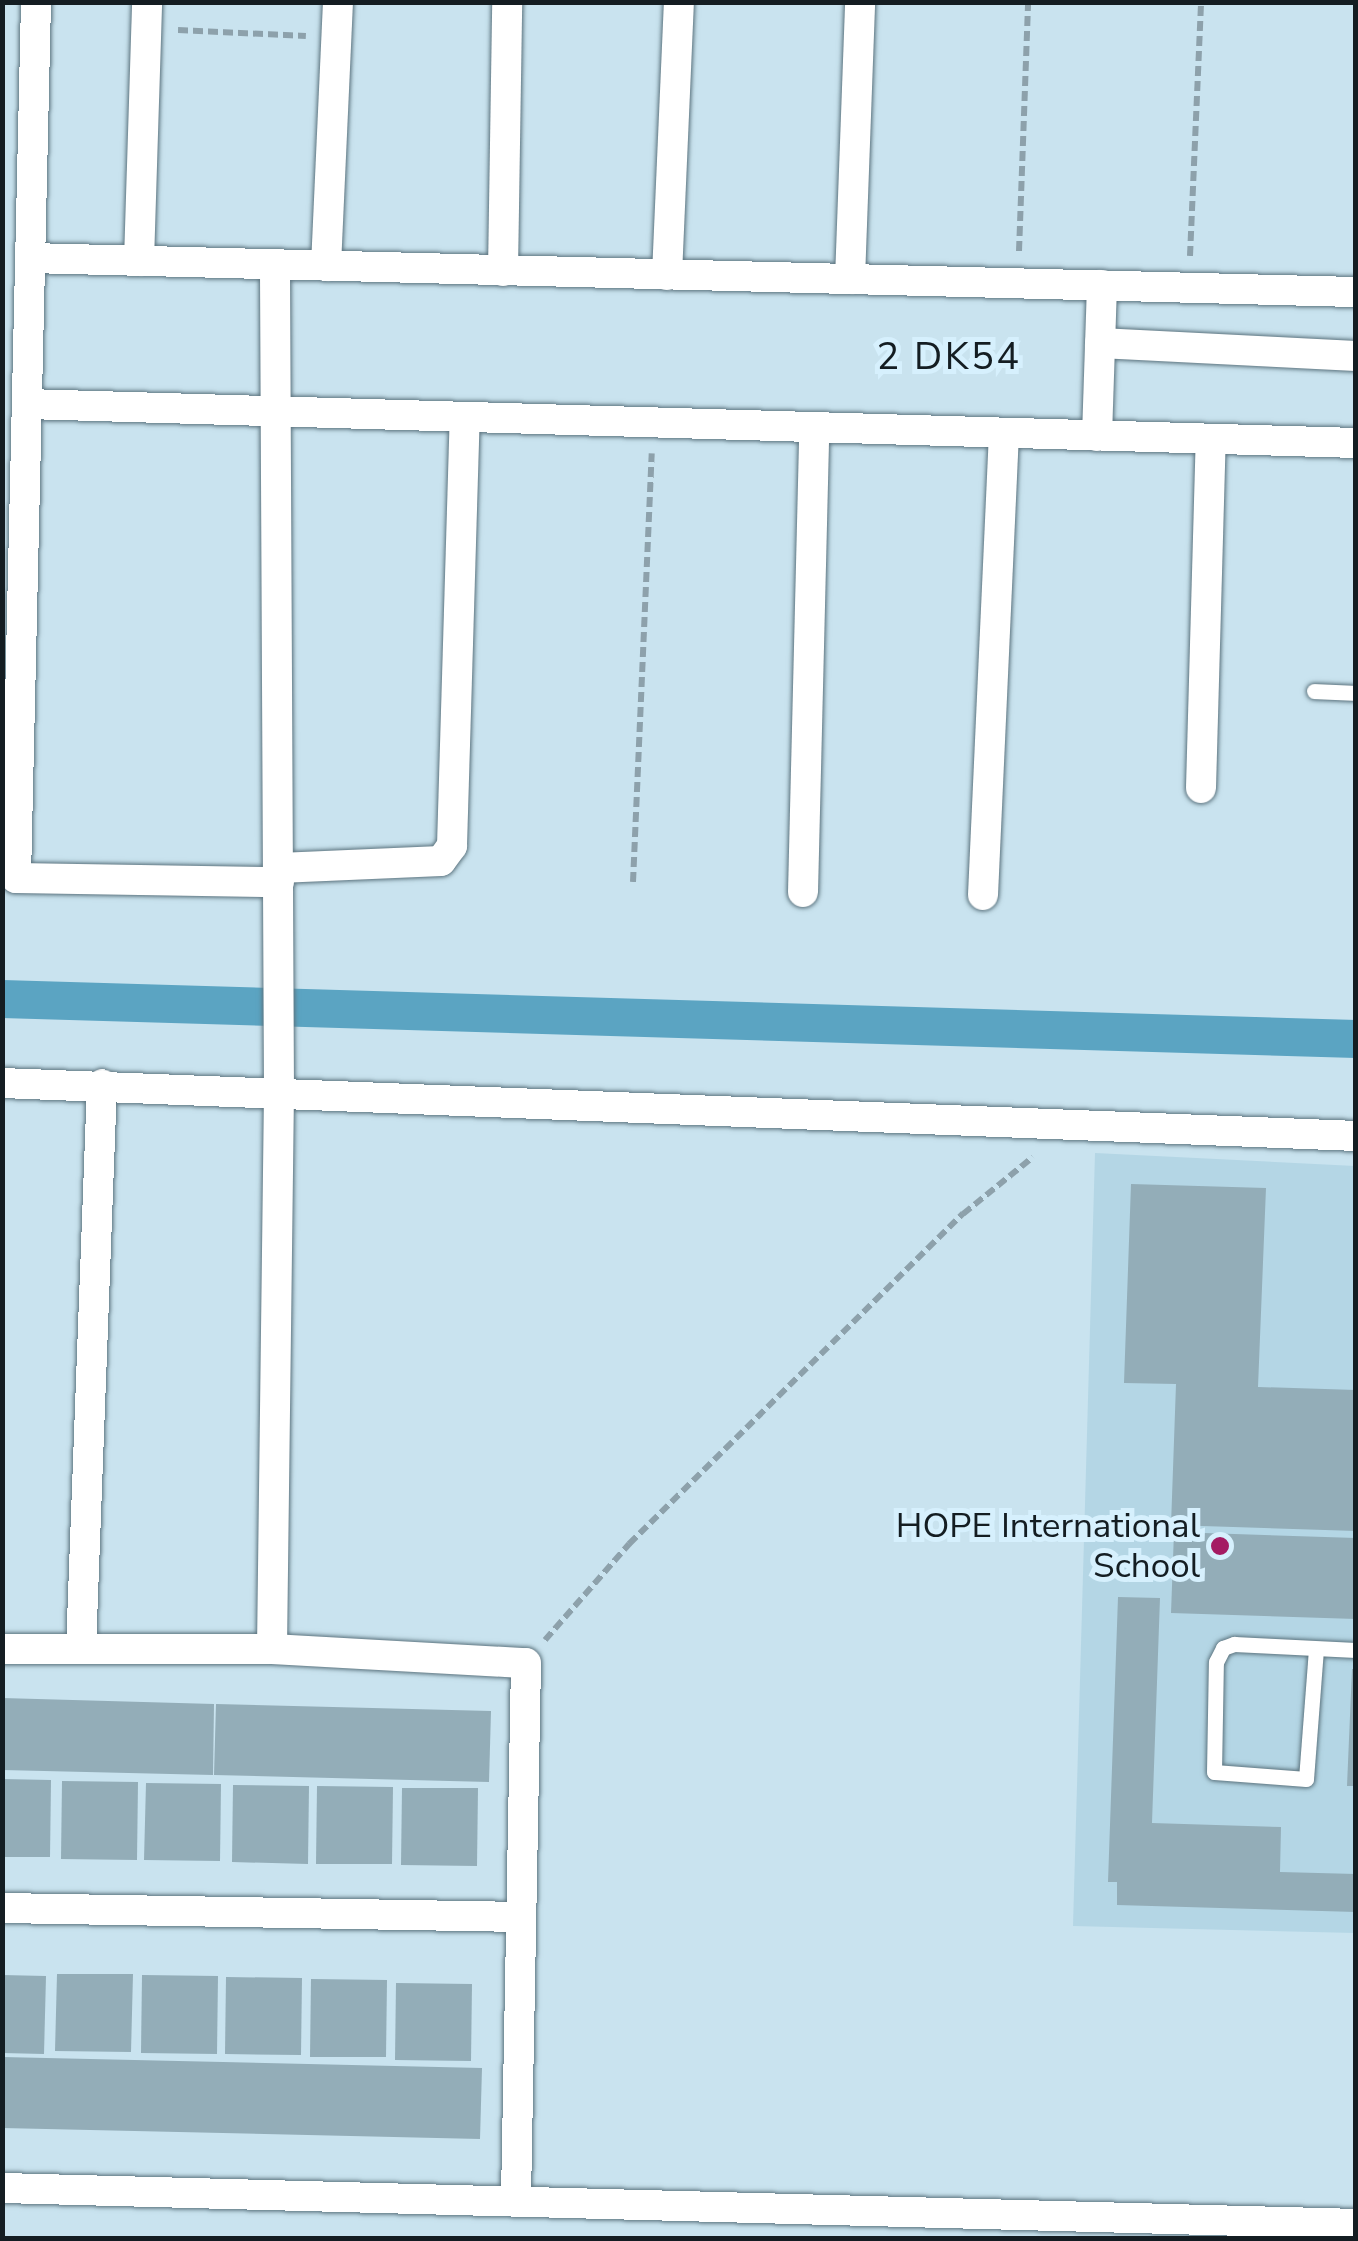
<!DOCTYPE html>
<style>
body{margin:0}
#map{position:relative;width:1358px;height:2241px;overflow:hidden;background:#c9e3ef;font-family:"Nunito Sans",sans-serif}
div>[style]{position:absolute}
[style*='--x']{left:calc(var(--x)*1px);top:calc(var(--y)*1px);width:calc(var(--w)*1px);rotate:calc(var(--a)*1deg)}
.built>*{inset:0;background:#b4d6e5}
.canal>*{height:38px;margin:-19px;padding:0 19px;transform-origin:19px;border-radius:19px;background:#5ba4c2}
.building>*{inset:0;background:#93adb8}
.path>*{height:6px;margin-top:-3px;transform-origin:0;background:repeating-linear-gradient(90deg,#8da1ab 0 10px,transparent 0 15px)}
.roads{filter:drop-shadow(0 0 2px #5c747f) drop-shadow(0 0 2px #5c747f)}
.service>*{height:15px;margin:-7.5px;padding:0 7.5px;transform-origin:7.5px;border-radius:7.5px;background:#fff}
.minor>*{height:30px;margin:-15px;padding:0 15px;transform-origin:15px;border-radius:15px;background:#fff}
.dots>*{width:28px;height:28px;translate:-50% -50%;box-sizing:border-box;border:5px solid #d6f0fd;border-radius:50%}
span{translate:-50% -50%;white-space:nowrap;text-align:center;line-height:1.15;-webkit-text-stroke:10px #d6f0fd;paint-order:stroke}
.poi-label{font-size:35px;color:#141d22}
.right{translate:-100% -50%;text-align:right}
.neighbourhood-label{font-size:38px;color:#141d22;letter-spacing:2.5px}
.frame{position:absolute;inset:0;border:5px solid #141d22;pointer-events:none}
</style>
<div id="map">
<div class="built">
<i style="clip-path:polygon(1095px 1153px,1355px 1166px,1355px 1933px,1073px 1926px)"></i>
</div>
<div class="canal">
<i style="--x:2;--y:999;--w:1355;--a:1.69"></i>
</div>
<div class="building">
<i style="clip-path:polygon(1131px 1184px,1266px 1188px,1258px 1387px,1356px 1390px,1356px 1531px,1171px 1525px,1176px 1384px,1124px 1383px)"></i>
<i style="clip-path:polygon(1174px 1532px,1356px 1538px,1356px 1619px,1171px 1613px)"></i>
<i style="clip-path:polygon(1118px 1597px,1160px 1598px,1152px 1823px,1281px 1827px,1280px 1872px,1356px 1874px,1356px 1912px,1117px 1905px,1117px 1882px,1108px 1882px)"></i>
<i style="clip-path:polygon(1352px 1669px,1356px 1669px,1356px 1786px,1347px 1786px)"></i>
<i style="clip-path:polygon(2px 1698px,214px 1704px,213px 1775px,2px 1770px)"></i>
<i style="clip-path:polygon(216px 1704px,491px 1711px,489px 1782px,214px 1775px)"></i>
<i style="clip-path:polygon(2px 1779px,51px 1780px,50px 1857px,2px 1857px)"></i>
<i style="clip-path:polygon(62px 1781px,138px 1782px,137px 1860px,61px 1859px)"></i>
<i style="clip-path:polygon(146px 1783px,221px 1784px,220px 1861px,144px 1860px)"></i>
<i style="clip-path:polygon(233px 1785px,309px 1786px,308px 1864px,232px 1862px)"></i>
<i style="clip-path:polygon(317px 1786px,393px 1787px,392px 1864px,316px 1864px)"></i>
<i style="clip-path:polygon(402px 1788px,478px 1788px,477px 1866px,401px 1865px)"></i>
<i style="clip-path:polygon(57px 1974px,133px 1974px,131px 2052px,55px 2051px)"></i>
<i style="clip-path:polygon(2px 1975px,46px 1976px,44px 2054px,2px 2053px)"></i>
<i style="clip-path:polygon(142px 1975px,218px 1976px,217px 2054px,141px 2053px)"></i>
<i style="clip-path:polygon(226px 1977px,302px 1978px,301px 2055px,225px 2054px)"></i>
<i style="clip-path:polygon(311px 1979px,387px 1980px,386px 2057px,310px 2057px)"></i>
<i style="clip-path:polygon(396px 1983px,472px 1984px,471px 2061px,395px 2060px)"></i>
<i style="clip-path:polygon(2px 2057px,482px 2068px,480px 2139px,2px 2128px)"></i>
</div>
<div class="path">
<i style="--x:178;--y:30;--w:128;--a:2.7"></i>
<i style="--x:1019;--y:251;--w:249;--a:-87.9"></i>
<i style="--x:1190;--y:256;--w:254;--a:-87.5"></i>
<i style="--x:633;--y:882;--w:429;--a:-87.5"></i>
<i style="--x:545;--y:1640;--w:128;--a:-48.8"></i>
<i style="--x:629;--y:1544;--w:470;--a:-44.7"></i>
<i style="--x:963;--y:1214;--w:90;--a:-39.2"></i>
</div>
<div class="roads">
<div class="service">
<i style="--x:1314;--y:691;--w:42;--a:2.7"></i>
<i style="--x:1316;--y:1649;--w:130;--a:94.4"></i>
<i style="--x:1306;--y:1779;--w:92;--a:-175.6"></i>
<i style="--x:1214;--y:1772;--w:110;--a:-89"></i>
<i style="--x:1216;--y:1662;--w:16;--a:-63"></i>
<i style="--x:1223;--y:1648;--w:12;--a:-20"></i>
<i style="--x:1234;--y:1644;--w:122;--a:2.8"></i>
</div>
<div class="minor">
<i style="--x:36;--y:2;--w:876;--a:91.31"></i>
<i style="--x:16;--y:878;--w:263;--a:0.9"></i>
<i style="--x:30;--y:258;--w:1326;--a:1.47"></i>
<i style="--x:139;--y:261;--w:259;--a:-88.2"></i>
<i style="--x:326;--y:266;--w:264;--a:-87.4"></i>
<i style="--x:503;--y:271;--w:269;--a:-89.1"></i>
<i style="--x:667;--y:275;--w:273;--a:-87.5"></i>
<i style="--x:850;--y:279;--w:277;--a:-87.9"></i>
<i style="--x:1100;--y:343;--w:256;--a:2.9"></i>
<i style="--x:27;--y:404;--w:1330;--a:1.68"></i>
<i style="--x:1097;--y:436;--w:151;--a:-88.1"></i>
<i style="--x:1201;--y:788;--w:349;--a:-88.4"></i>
<i style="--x:279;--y:868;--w:162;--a:-2.5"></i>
<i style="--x:441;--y:861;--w:19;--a:-54"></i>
<i style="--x:452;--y:846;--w:428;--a:-88.3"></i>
<i style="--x:803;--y:892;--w:465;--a:-88.6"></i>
<i style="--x:983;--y:895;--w:462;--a:-87.4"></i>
<i style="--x:2;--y:1083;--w:1355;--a:2.24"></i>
<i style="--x:2;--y:1649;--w:270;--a:0"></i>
<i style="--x:272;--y:1649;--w:254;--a:3.2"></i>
<i style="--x:526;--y:1663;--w:535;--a:91.07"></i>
<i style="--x:81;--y:1649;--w:565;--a:-87.87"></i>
<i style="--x:272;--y:1649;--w:558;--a:-89.28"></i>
<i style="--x:279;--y:1091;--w:826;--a:-90.28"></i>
<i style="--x:2;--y:1908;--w:519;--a:0.99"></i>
<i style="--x:2;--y:2188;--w:1354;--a:1.52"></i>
</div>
</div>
<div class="dots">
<i style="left:1220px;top:1546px;background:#a41b63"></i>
</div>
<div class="poi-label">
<span class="right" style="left:1200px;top:1546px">HOPE International<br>School</span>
</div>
<div class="neighbourhood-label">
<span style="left:949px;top:357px">2 DK54</span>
</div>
<div class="frame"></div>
</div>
